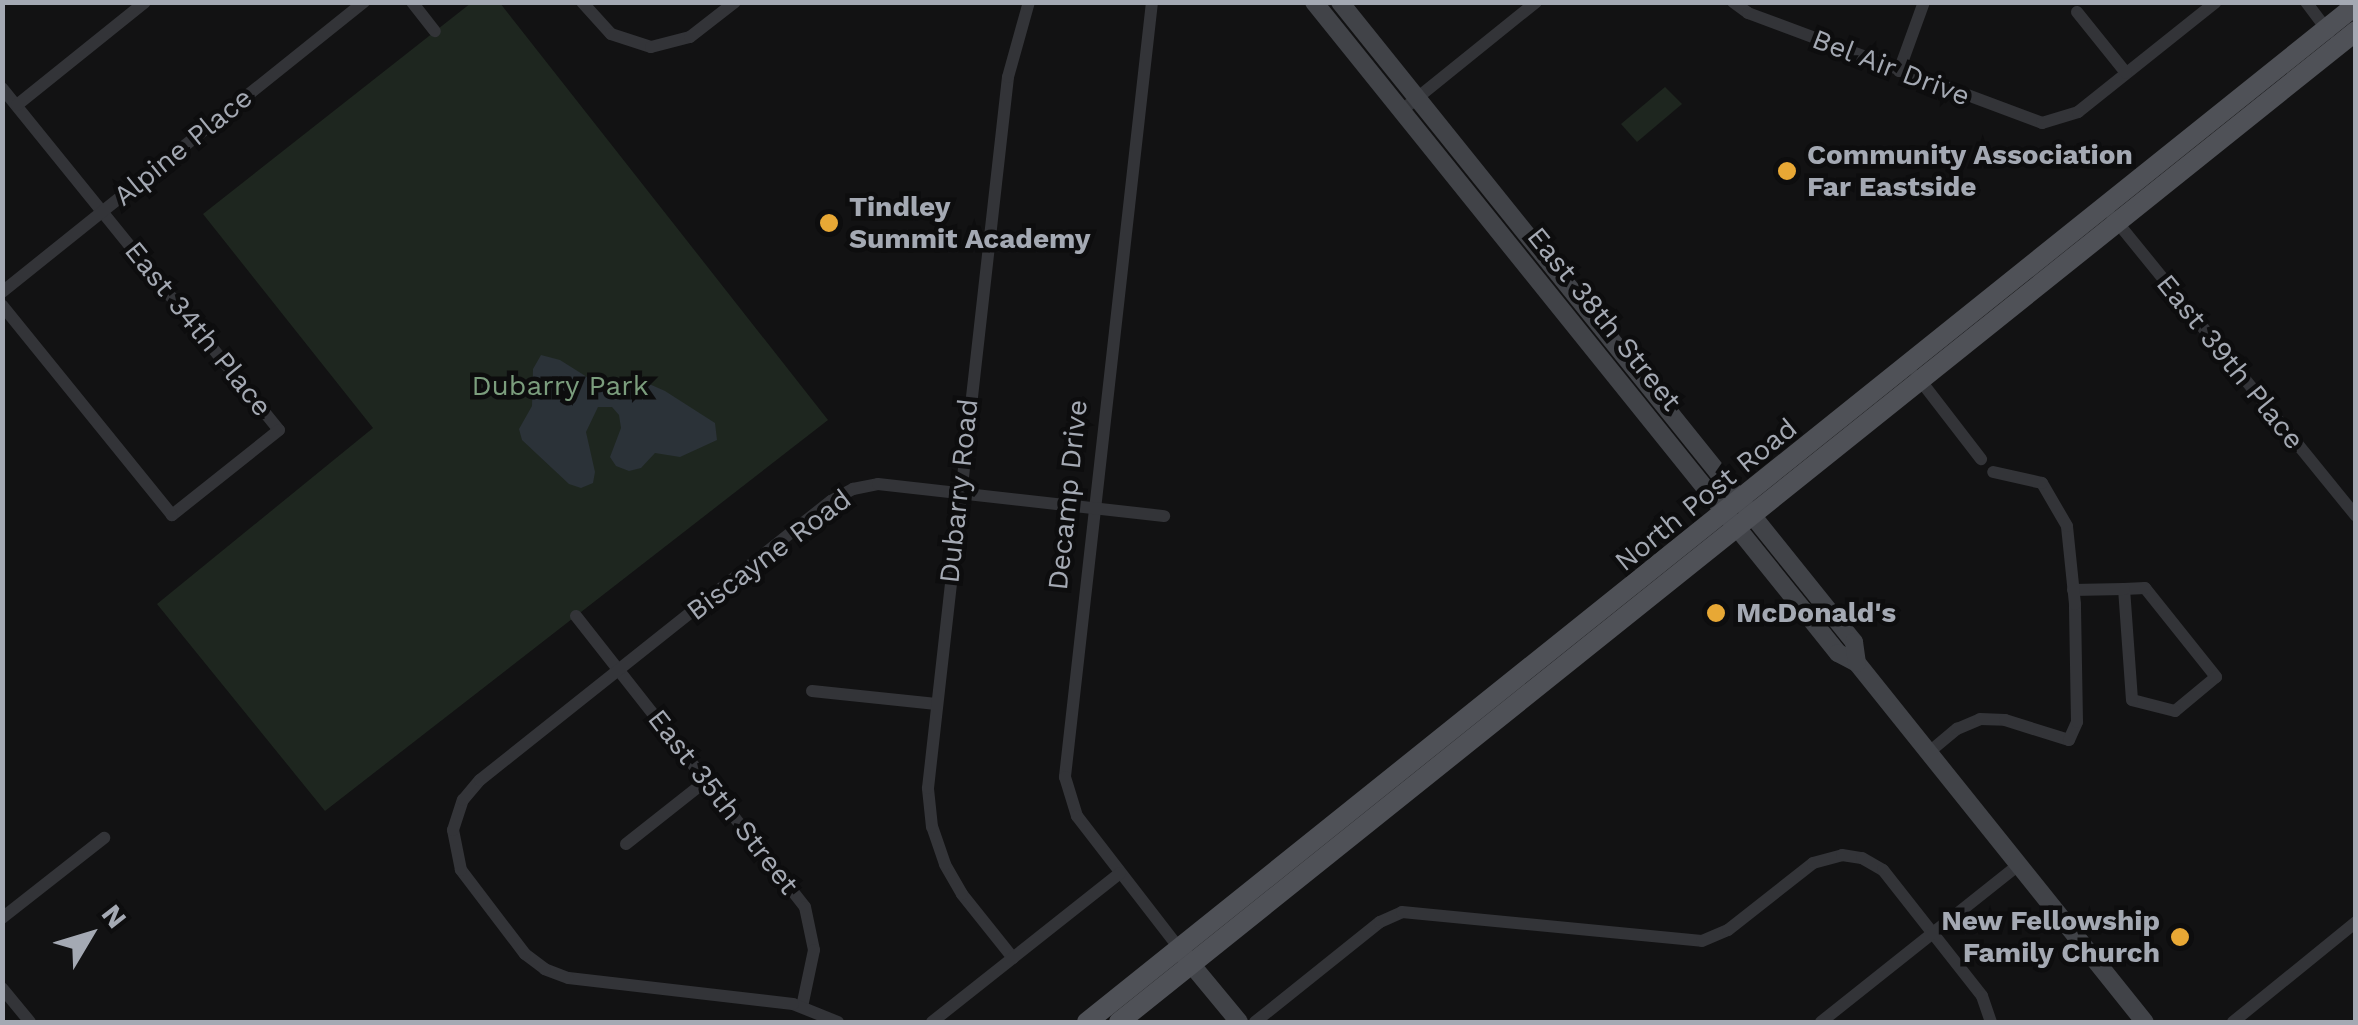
<!DOCTYPE html>
<style>
body{margin:0}
#map{position:relative;width:2358px;height:1025px;overflow:hidden;background:#121213;font-family:"Work Sans",sans-serif}
div>[style]{position:absolute}
[style*='--x']{left:calc(var(--x)*1px);top:calc(var(--y)*1px);width:calc(var(--w)*1px);rotate:calc(var(--a)*1deg)}
.green>*{inset:0;background:#1e261f}
.water>*{inset:0;background:#2b3238}
.street>*{height:12px;margin:-6px;padding:0 6px;transform-origin:6px;border-radius:6px;background:#333438}
.secondary>*{height:18px;margin:-9px;padding:0 9px;transform-origin:9px;border-radius:9px;background:#414348}
.primary>*{height:20px;margin:-10px;padding:0 10px;transform-origin:10px;border-radius:10px;background:#4f5157}
.dots>*{width:28px;height:28px;translate:-50% -50%;box-sizing:border-box;border:5px solid #0d0d0e;border-radius:50%}
span{translate:-50% -50%;white-space:nowrap;text-align:center;line-height:1.15;-webkit-text-stroke:9px #0d0d0e;paint-order:stroke}
.street-label{font-size:28px;color:#a4a9b3}
.poi-label{font-size:28px;color:#a4a9b3;font-weight:700}
.left{translate:0 -50%;text-align:left}
.right{translate:-100% -50%;text-align:right}
.park-label{font-size:28px;color:#7b9d7d}
.frame{position:absolute;inset:0;border:5px solid #a4a9b3;pointer-events:none}
.north{position:absolute;left:40px;top:885px;width:100px;height:100px;-webkit-text-stroke:8px #0d0d0e;paint-order:stroke;rotate:52deg;font-size:28px;font-weight:700;line-height:40px;text-align:center;color:#a4a9b3}
.north::after{content:'';display:block;margin:auto;width:35px;height:45px;background:#a4a9b3;clip-path:polygon(50% 0,100% 100%,50% 72%,0 100%)}
</style>
<div id="map">
<div class="green">
<i style="clip-path:polygon(471px 3px,500px 3px,828px 420px,325px 811px,157px 604px,373px 428px,203px 214px)"></i>
<i style="clip-path:polygon(1665px 87px,1682px 104px,1637px 142px,1621px 124px)"></i>
</div>
<div class="water">
<i style="clip-path:polygon(541px 355px,560px 360px,606px 389px,647px 383px,665px 391px,715px 423px,717px 440px,680px 457px,655px 453px,641px 468px,629px 471px,616px 466px,610px 457px,621px 428px,619px 415px,612px 407px,598px 407px,586px 432px,595px 472px,593px 483px,581px 488px,569px 484px,522px 440px,519px 429px,532px 406px,533px 369px)"></i>
</div>
<div class="street">
<i style="--x:412;--y:2;--w:37;--a:52"></i>
<i style="--x:582;--y:2;--w:43;--a:47.8"></i>
<i style="--x:611;--y:34;--w:42;--a:18"></i>
<i style="--x:651;--y:47;--w:40;--a:-14.4"></i>
<i style="--x:690;--y:37;--w:57;--a:-37.9"></i>
<i style="--x:1152;--y:2;--w:780;--a:96.41"></i>
<i style="--x:1065;--y:777;--w:41;--a:72.9"></i>
<i style="--x:1077;--y:816;--w:167;--a:52.3"></i>
<i style="--x:1733;--y:2;--w:19;--a:36"></i>
<i style="--x:1748;--y:13;--w:314;--a:20.5"></i>
<i style="--x:2042;--y:123;--w:38;--a:-17"></i>
<i style="--x:2078;--y:112;--w:176;--a:-38.6"></i>
<i style="--x:2306;--y:2;--w:38;--a:53"></i>
<i style="--x:2077;--y:12;--w:78;--a:51.2"></i>
<i style="--x:1899;--y:71;--w:73;--a:-70.1"></i>
<i style="--x:2;--y:88;--w:440;--a:51"></i>
<i style="--x:279;--y:430;--w:137;--a:141.5"></i>
<i style="--x:172;--y:515;--w:270;--a:-129"></i>
<i style="--x:17;--y:105;--w:164;--a:-38.8"></i>
<i style="--x:1401;--y:111;--w:174;--a:-38.9"></i>
<i style="--x:2113;--y:217;--w:385;--a:50.9"></i>
<i style="--x:2;--y:292;--w:464;--a:-38.7"></i>
<i style="--x:1917;--y:376;--w:105;--a:52.4"></i>
<i style="--x:2145;--y:588;--w:114;--a:51.4"></i>
<i style="--x:2216;--y:677;--w:53;--a:140.3"></i>
<i style="--x:2175;--y:711;--w:44;--a:-165.7"></i>
<i style="--x:2132;--y:700;--w:111;--a:-94.1"></i>
<i style="--x:2124;--y:589;--w:21;--a:-3"></i>
<i style="--x:2073;--y:590;--w:51;--a:-1.1"></i>
<i style="--x:576;--y:616;--w:370;--a:51.8"></i>
<i style="--x:805;--y:907;--w:44;--a:78.2"></i>
<i style="--x:814;--y:950;--w:58;--a:101.9"></i>
<i style="--x:812;--y:691;--w:125;--a:6"></i>
<i style="--x:1928;--y:753;--w:38;--a:-40"></i>
<i style="--x:1957;--y:729;--w:25;--a:-23"></i>
<i style="--x:1980;--y:719;--w:25;--a:2"></i>
<i style="--x:2005;--y:720;--w:67;--a:17.4"></i>
<i style="--x:2069;--y:740;--w:20;--a:-66"></i>
<i style="--x:2077;--y:722;--w:118;--a:-91"></i>
<i style="--x:2075;--y:604;--w:78;--a:-95.9"></i>
<i style="--x:2067;--y:526;--w:50;--a:-120.2"></i>
<i style="--x:2042;--y:483;--w:50;--a:-167.3"></i>
<i style="--x:626;--y:844;--w:103;--a:-38.3"></i>
<i style="--x:2;--y:918;--w:130;--a:-38.1"></i>
<i style="--x:1013;--y:958;--w:82;--a:-128.6"></i>
<i style="--x:962;--y:894;--w:34;--a:-120"></i>
<i style="--x:945;--y:864;--w:39;--a:-109"></i>
<i style="--x:932;--y:827;--w:39;--a:-96"></i>
<i style="--x:928;--y:788;--w:715;--a:-83.58"></i>
<i style="--x:1008;--y:77;--w:78;--a:-74.4"></i>
<i style="--x:2;--y:988;--w:44;--a:50.5"></i>
<i style="--x:838;--y:1022;--w:48;--a:-158.2"></i>
<i style="--x:793;--y:1004;--w:226;--a:-173.4"></i>
<i style="--x:568;--y:978;--w:25;--a:-159"></i>
<i style="--x:545;--y:969;--w:25;--a:-143"></i>
<i style="--x:525;--y:954;--w:106;--a:-127.3"></i>
<i style="--x:461;--y:870;--w:41;--a:-101.3"></i>
<i style="--x:453;--y:830;--w:32;--a:-72"></i>
<i style="--x:463;--y:800;--w:26;--a:-50"></i>
<i style="--x:480;--y:780;--w:448;--a:-38.5"></i>
<i style="--x:831;--y:501;--w:25;--a:-29"></i>
<i style="--x:853;--y:489;--w:25;--a:-11"></i>
<i style="--x:878;--y:484;--w:288;--a:6.4"></i>
<i style="--x:932;--y:1022;--w:240;--a:-38.4"></i>
<i style="--x:1255;--y:1022;--w:160;--a:-38.7"></i>
<i style="--x:1380;--y:922;--w:24;--a:-24"></i>
<i style="--x:1402;--y:912;--w:301;--a:5.5"></i>
<i style="--x:1702;--y:941;--w:28;--a:-23"></i>
<i style="--x:1728;--y:930;--w:108;--a:-38.2"></i>
<i style="--x:1813;--y:863;--w:30;--a:-15"></i>
<i style="--x:1842;--y:855;--w:20;--a:9"></i>
<i style="--x:1862;--y:858;--w:24;--a:30"></i>
<i style="--x:1883;--y:870;--w:160;--a:51.8"></i>
<i style="--x:1982;--y:996;--w:28;--a:71"></i>
<i style="--x:1821;--y:1022;--w:251;--a:-38.5"></i>
<i style="--x:2233;--y:1022;--w:159;--a:-39.1"></i>
</div>
<div class="secondary">
<i style="--x:1314;--y:2;--w:836;--a:51.17"></i>
<i style="--x:1838;--y:653;--w:21;--a:28"></i>
<i style="--x:1857;--y:663;--w:460;--a:51.3"></i>
<i style="--x:1340;--y:2;--w:821;--a:51.23"></i>
<i style="--x:1854;--y:642;--w:21;--a:82"></i>
<i style="--x:1182;--y:953;--w:89;--a:50.4"></i>
</div>
<div class="primary">
<i style="--x:1087;--y:1022;--w:1626;--a:-38.71"></i>
<i style="--x:1119;--y:1022;--w:1585;--a:-38.7"></i>
</div>
<div class="dots">
<i style="left:1787px;top:171px;background:#e8a835"></i>
<i style="left:829px;top:223px;background:#e8a835"></i>
<i style="left:1716px;top:613px;background:#e8a835"></i>
<i style="left:2180px;top:937px;background:#e8a835"></i>
</div>
<div class="street-label">
<span style="left:1891px;top:68px;rotate:21deg">Bel Air Drive</span>
<span style="left:183px;top:147px;rotate:-39deg">Alpine Place</span>
<span style="left:1604px;top:319px;rotate:51deg">East 38th Street</span>
<span style="left:198px;top:329px;rotate:51deg">East 34th Place</span>
<span style="left:2230px;top:362px;rotate:51deg">East 39th Place</span>
<span style="left:959px;top:491px;rotate:-84deg">Dubarry Road</span>
<span style="left:1068px;top:495px;rotate:-84deg">Decamp Drive</span>
<span style="left:1706px;top:495px;rotate:-39deg">North Post Road</span>
<span style="left:769px;top:555px;rotate:-37deg">Biscayne Road</span>
<span style="left:723px;top:802px;rotate:52deg">East 35th Street</span>
</div>
<div class="poi-label">
<span class="left" style="left:1807px;top:171px">Community Association<br>Far Eastside</span>
<span class="left" style="left:849px;top:223px">Tindley<br>Summit Academy</span>
<span class="left" style="left:1736px;top:613px">McDonald's</span>
<span class="right" style="left:2160px;top:937px">New Fellowship<br>Family Church</span>
</div>
<div class="park-label">
<span style="left:560px;top:386px">Dubarry Park</span>
</div>
<div class="frame"></div>
<div class="north">N</div>
</div>
